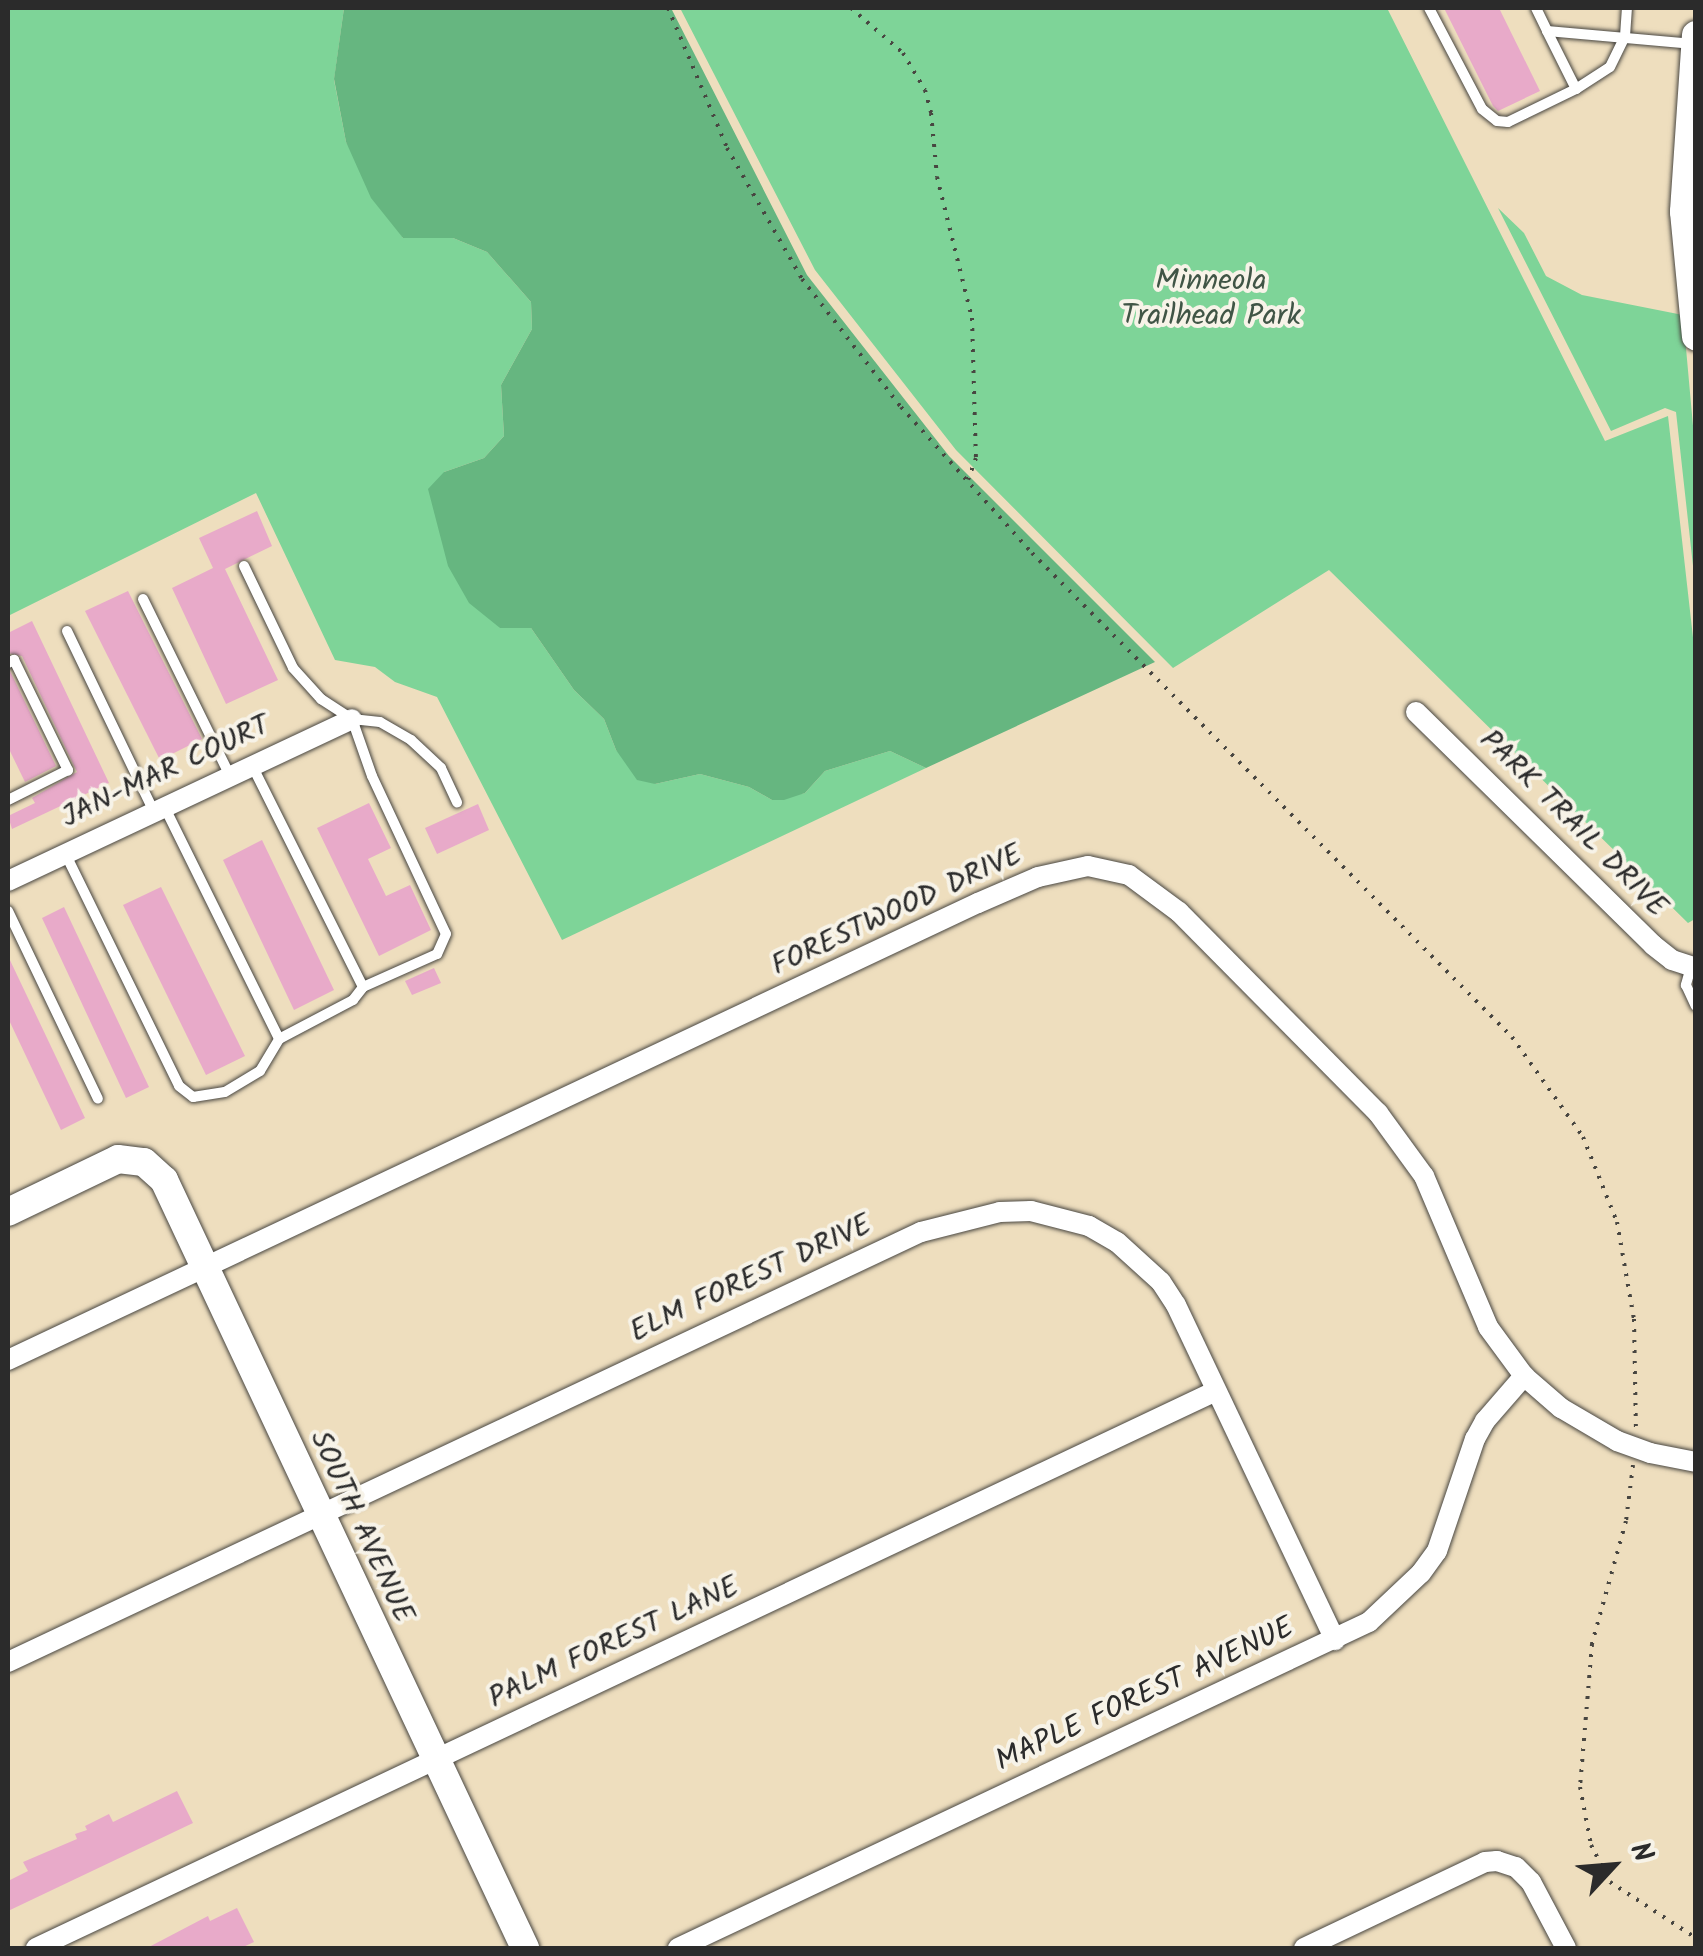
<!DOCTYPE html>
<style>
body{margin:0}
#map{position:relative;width:1703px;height:1956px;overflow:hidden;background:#eedebe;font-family:Kalam,sans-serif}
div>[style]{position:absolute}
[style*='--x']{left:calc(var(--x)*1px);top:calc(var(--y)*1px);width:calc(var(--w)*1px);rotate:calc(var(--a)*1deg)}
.green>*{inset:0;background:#7ed498}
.forest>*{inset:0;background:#66b680}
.building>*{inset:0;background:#e8aac9}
.path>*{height:4px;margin-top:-2px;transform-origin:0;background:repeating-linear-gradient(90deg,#484641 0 2.5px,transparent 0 10.5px)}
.roads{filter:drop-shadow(0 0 2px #484641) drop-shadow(0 0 2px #484641)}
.lane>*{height:10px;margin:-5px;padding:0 5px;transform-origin:5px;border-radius:5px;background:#fff}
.street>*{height:20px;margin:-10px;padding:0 10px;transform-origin:10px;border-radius:10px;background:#fff}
.secondary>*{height:28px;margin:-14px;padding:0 14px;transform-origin:14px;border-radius:14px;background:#fff}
span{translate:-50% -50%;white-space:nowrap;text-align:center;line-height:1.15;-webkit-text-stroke:8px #f7f3e8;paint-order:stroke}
.park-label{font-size:30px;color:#405546}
.street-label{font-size:30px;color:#2b2b2b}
.frame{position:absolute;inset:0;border:10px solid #2b2b2b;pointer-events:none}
.north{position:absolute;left:1563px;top:1816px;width:100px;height:100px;-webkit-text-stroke:8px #f7f3e8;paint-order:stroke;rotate:64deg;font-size:28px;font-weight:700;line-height:40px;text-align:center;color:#2b2b2b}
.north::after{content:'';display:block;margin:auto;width:35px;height:45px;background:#2b2b2b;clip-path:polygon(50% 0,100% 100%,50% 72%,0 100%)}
</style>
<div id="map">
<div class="green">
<i style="clip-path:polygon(8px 8px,344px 8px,334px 80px,346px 142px,403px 238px,453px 238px,487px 252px,531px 302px,532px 329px,501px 385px,504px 436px,484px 458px,444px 472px,500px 628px,531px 628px,574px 690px,604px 719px,616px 750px,655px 784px,700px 774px,749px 787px,772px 800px,805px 793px,825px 771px,890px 751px,926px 768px,562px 940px,437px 697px,395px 682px,375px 667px,335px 660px,256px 493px,8px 616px)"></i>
<i style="clip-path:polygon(680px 8px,1387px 8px,1605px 441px,1668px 416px,1696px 664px,1695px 919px,1688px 923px,1329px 570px,1173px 668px,956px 450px,815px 270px)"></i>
<i style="clip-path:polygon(1498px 208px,1524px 233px,1546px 276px,1582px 295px,1683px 315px,1695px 448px,1695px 584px,1676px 412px,1665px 408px,1611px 431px)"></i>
</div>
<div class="forest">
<i style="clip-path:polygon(344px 8px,671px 8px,807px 275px,949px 456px,1155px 662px,926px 768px,890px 751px,825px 771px,805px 793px,784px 800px,772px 800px,749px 787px,700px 774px,655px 784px,637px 780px,616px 750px,604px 719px,574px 690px,531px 628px,500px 628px,469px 603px,448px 566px,428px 489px,444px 472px,484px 458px,504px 436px,501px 385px,532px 329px,531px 302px,487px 252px,453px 238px,403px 238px,371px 198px,346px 142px,334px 79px)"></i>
</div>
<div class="building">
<i style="clip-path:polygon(1444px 8px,1499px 8px,1540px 91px,1498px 111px,1493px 106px)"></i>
<i style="clip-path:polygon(257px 511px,272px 546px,225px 569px,278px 680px,226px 704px,172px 588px,213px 568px,199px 538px)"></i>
<i style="clip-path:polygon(128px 591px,202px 739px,160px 760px,85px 611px)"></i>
<i style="clip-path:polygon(32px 621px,109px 783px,12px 829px,8px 816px,35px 803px,32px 798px,77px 772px,22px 656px,8px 653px,8px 633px)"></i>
<i style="clip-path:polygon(10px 671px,56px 766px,25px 782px,8px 747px)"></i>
<i style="clip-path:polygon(369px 803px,391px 848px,368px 859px,386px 896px,410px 885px,431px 930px,379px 956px,317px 828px)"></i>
<i style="clip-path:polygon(478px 804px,489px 830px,437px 854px,425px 828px)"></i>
<i style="clip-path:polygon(262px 840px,334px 990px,294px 1010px,223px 860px)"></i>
<i style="clip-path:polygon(161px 887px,245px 1056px,206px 1075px,123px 905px)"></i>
<i style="clip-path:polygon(64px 907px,149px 1087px,126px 1098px,42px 918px)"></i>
<i style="clip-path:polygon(8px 956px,85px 1118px,61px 1130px,8px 1018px)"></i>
<i style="clip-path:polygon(434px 968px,441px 983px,412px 995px,405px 981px)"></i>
<i style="clip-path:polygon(177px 1791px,193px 1823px,8px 1911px,8px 1881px,28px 1871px,23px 1862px,77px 1839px,75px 1834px,87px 1830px,85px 1826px,109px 1814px,113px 1822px)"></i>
<i style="clip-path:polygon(237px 1908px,254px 1942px,241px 1948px,147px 1948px,208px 1916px,210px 1921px)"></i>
</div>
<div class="path">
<i style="--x:668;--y:8;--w:152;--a:67.1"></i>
<i style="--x:727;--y:148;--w:151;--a:60.2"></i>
<i style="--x:802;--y:279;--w:162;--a:52.3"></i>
<i style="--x:901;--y:407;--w:196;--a:48.1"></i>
<i style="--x:1032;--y:553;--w:682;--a:45.24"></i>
<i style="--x:1512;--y:1037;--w:123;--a:54.6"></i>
<i style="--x:1583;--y:1137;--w:92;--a:68.2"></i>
<i style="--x:1617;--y:1222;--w:98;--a:80.1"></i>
<i style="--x:1634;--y:1319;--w:112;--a:89"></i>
<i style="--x:851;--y:8;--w:69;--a:40.9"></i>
<i style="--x:903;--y:53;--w:43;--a:59.3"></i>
<i style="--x:925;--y:90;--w:24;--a:75"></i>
<i style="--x:931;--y:113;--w:64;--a:84.6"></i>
<i style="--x:937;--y:177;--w:145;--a:76.1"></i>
<i style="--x:972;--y:318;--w:140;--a:88.4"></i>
<i style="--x:976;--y:458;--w:23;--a:110"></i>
<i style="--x:1633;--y:1465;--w:56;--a:97.1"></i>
<i style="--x:1626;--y:1521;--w:128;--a:105.5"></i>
<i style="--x:1592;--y:1644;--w:144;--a:94.8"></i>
<i style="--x:1580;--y:1787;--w:59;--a:79.3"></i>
<i style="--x:1591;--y:1845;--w:42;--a:62.8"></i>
<i style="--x:1610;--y:1882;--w:103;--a:33.1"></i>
</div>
<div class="roads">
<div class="lane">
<i style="--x:1429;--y:8;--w:114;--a:62.3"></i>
<i style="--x:1482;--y:109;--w:19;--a:39"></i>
<i style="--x:1497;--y:121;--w:11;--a:5"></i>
<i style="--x:1508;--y:122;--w:76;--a:-25.9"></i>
<i style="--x:1576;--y:89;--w:65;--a:-116.6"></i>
<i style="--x:1536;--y:8;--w:25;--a:64"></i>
<i style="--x:1547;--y:31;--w:147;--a:5.1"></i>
<i style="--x:1576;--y:89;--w:40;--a:-32.9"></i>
<i style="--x:1610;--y:67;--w:34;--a:-64"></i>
<i style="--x:1625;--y:36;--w:28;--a:-86"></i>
<i style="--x:244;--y:566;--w:113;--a:64.3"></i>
<i style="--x:293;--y:668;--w:42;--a:47.9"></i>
<i style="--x:321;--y:699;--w:37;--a:33"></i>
<i style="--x:352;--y:719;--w:28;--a:6"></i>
<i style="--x:380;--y:722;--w:36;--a:30"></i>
<i style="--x:411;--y:740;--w:41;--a:43"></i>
<i style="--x:441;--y:768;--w:38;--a:65"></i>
<i style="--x:143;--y:599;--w:195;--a:63.8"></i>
<i style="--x:67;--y:631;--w:199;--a:64.3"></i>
<i style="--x:8;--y:663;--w:7;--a:-27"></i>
<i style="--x:14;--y:660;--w:123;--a:63.9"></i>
<i style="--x:68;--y:770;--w:67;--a:153.4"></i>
<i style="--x:352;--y:719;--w:60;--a:70.7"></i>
<i style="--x:372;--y:776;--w:174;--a:64.9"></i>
<i style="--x:446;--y:934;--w:22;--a:114"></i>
<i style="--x:437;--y:954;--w:81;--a:156"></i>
<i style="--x:164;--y:806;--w:260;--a:63.7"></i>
<i style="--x:65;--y:853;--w:259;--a:63.9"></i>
<i style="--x:179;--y:1086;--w:18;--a:38"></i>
<i style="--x:193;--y:1097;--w:32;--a:-9"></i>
<i style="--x:225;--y:1092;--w:41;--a:-31"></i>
<i style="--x:260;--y:1071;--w:37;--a:-59"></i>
<i style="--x:279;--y:1039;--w:84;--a:-27.8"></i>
<i style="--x:353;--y:1000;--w:16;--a:-52"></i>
<i style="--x:363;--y:987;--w:248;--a:-116.6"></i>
<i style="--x:8;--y:911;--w:208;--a:64.4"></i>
<i style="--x:1691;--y:967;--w:19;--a:106"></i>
<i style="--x:1686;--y:985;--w:23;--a:65"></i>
</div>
<div class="street">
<i style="--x:1416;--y:712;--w:332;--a:44.5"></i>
<i style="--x:1653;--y:945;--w:24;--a:38"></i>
<i style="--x:1672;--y:960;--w:25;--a:18"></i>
<i style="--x:8;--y:881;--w:380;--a:-25.2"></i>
<i style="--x:8;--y:1360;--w:1072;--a:-25.23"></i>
<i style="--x:978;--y:903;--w:65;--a:-23.4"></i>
<i style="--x:1038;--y:877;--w:51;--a:-12.4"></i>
<i style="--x:1088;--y:866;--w:42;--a:12.4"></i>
<i style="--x:1129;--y:875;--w:62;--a:36.5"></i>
<i style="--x:1179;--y:912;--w:283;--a:45.3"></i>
<i style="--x:1378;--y:1113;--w:78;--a:53.9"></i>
<i style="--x:1424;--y:1176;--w:164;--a:67"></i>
<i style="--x:1488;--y:1327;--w:61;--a:53.7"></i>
<i style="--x:1524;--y:1376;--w:49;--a:40.9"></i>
<i style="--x:1561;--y:1408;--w:65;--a:30.5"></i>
<i style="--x:1617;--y:1441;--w:35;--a:20"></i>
<i style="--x:1650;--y:1453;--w:47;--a:11.1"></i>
<i style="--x:8;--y:1662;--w:1009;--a:-25.22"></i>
<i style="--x:921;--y:1232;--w:81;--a:-14.2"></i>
<i style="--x:1000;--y:1212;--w:31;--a:-2"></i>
<i style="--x:1031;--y:1211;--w:60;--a:14.5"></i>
<i style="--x:1089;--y:1226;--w:32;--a:30"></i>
<i style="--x:1117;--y:1242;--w:59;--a:42.3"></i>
<i style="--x:1161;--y:1282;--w:27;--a:57"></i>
<i style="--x:1176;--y:1305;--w:371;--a:64.6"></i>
<i style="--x:36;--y:1948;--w:1305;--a:-25.27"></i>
<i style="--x:678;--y:1948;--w:764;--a:-25.26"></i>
<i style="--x:1369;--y:1622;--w:71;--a:-43.3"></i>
<i style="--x:1421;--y:1573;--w:27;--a:-54"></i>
<i style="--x:1437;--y:1551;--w:118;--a:-71.3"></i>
<i style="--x:1475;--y:1439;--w:21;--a:-61"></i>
<i style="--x:1485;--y:1421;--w:60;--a:-49.1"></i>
<i style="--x:1304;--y:1948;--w:200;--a:-25.4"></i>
<i style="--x:1485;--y:1862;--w:12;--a:-5"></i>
<i style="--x:1497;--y:1861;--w:20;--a:18"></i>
<i style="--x:1516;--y:1867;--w:21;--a:45"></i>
<i style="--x:1531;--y:1882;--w:75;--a:62.1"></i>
</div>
<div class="secondary">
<i style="--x:1696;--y:35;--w:177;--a:93.9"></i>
<i style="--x:1684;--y:212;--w:125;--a:84.5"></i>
<i style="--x:8;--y:1212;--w:122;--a:-25.7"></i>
<i style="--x:118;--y:1159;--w:26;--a:7"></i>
<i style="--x:144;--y:1162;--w:27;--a:42"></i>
<i style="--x:164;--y:1180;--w:849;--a:64.82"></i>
</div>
</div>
<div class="park-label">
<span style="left:1211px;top:298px">Minneola<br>Trailhead Park</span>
</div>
<div class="street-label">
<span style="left:166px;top:772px;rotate:-25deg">JAN-MAR COURT</span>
<span style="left:1573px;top:824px;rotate:45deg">PARK TRAIL DRIVE</span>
<span style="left:897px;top:911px;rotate:-25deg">FORESTWOOD DRIVE</span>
<span style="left:751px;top:1279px;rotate:-25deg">ELM FOREST DRIVE</span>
<span style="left:361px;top:1527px;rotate:65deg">SOUTH AVENUE</span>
<span style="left:614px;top:1643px;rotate:-25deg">PALM FOREST LANE</span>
<span style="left:1145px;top:1695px;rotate:-25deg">MAPLE FOREST AVENUE</span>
</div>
<div class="frame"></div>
<div class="north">N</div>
</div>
